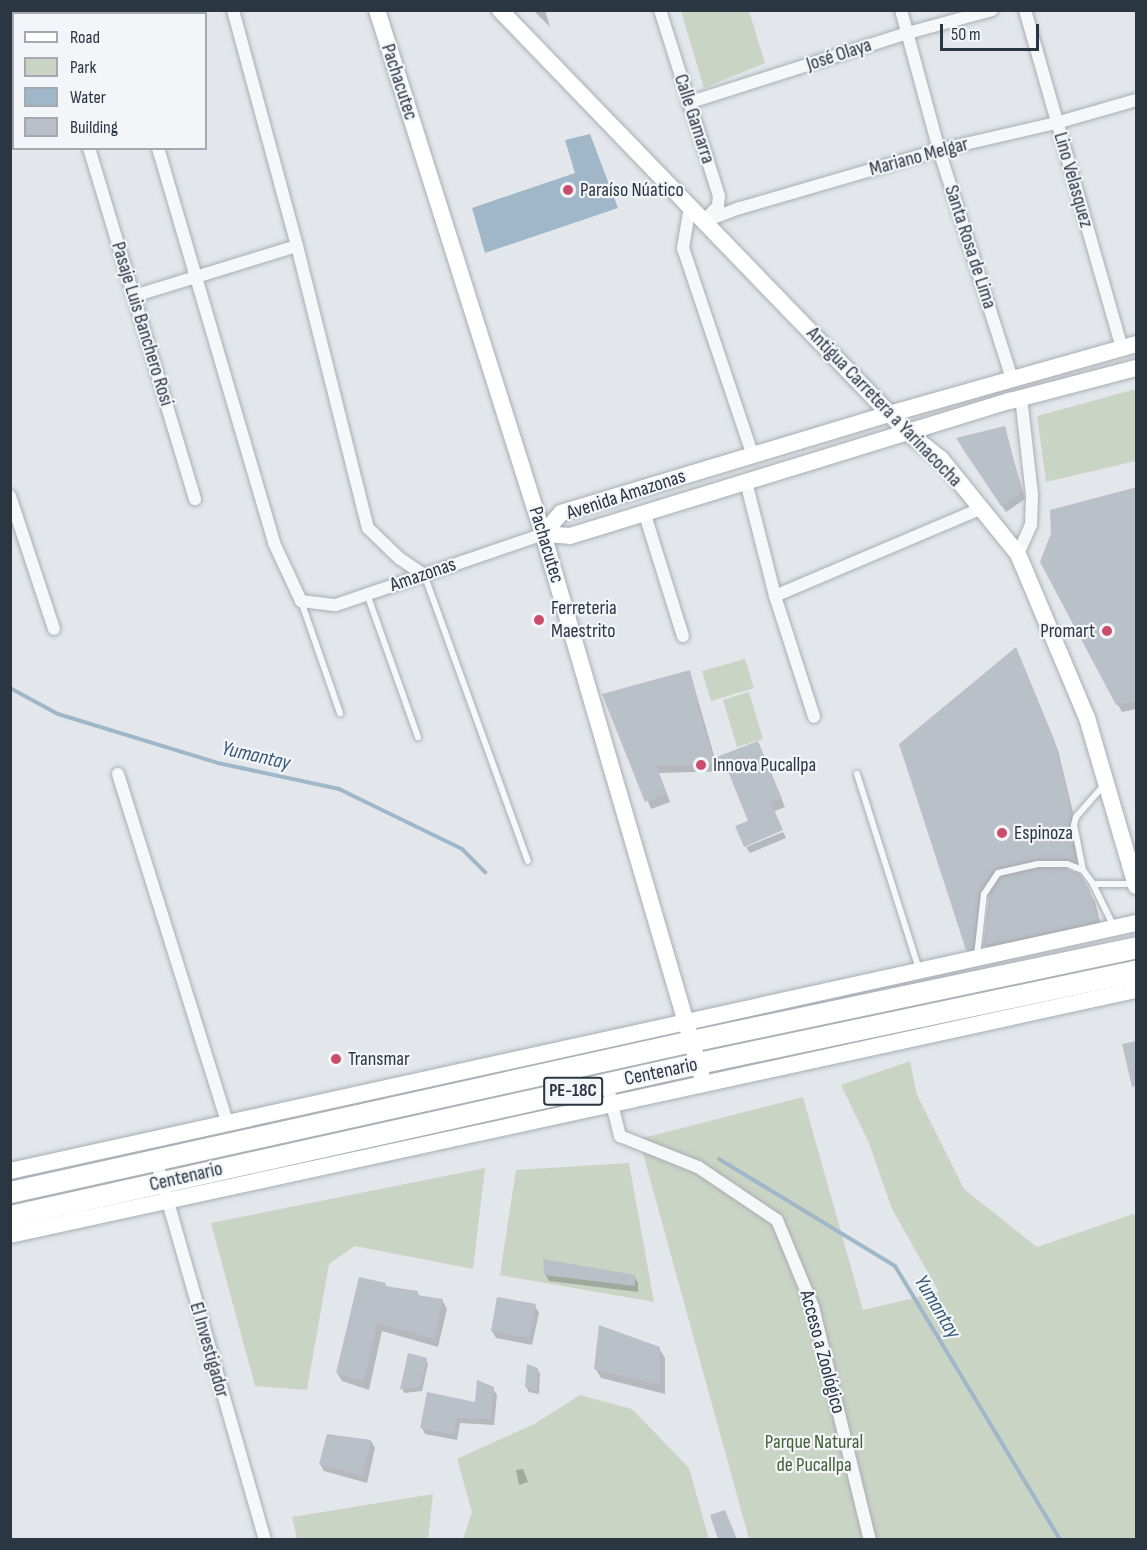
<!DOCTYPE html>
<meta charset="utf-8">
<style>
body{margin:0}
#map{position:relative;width:1147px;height:1550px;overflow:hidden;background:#e3e7eb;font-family:"Sofia Sans Condensed",sans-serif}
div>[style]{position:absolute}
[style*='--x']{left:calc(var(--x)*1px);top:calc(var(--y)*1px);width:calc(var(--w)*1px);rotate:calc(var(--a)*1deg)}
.green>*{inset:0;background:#cad4c4}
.water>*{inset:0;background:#9fb7c9}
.shadow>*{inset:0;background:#0003}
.stream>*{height:4px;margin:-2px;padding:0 2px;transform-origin:2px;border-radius:2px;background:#9fb7c9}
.building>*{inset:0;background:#bac0c8}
.roads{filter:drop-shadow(0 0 2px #a8aeb5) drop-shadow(0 0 2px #a8aeb5)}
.lane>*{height:6px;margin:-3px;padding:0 3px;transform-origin:3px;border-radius:3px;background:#f6f7f9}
.street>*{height:12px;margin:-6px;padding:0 6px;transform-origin:6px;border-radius:6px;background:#f6f7f9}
.secondary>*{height:16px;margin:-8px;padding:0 8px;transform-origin:8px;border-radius:8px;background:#fff}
.highway>*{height:21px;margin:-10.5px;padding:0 10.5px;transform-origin:10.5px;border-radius:10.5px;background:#fff}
.dots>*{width:16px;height:16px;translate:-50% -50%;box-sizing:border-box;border:3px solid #f3f5f8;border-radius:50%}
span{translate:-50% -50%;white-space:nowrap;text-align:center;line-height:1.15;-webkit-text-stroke:4.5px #f3f5f8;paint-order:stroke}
.shield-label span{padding:2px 4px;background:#f3f5f8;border:2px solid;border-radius:4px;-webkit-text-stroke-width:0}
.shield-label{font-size:18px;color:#2b3643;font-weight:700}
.street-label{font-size:20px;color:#2b3643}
.poi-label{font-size:20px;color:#2b3643}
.left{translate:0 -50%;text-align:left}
.right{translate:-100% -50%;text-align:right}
.park-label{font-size:20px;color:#435e39}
.water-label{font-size:21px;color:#365876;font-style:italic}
.frame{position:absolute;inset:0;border:12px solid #2b3643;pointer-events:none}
.legend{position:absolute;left:12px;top:12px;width:195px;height:138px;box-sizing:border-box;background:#f3f5f8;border:2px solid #a3a9b0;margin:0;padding:8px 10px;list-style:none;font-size:18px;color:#2b3643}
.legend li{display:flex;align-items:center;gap:12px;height:30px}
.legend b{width:30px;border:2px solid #a3a9b0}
.scale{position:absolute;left:940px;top:24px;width:99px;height:27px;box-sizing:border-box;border:3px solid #2b3643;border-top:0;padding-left:8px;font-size:18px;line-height:21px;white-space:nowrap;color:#2b3643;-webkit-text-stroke:4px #f3f5f8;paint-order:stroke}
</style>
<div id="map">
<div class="green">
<i style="clip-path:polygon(681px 11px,749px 11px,765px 63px,704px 88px)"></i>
<i style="clip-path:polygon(1136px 389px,1136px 461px,1046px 482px,1037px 416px)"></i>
<i style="clip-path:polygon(745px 659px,754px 688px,711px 701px,702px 671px)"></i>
<i style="clip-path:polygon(749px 692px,763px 739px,737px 747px,723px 700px)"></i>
<i style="clip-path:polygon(910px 1061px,917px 1095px,964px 1189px,1037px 1247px,1136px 1213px,1136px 1539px,749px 1539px,639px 1139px,803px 1097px,863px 1310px,939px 1292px,892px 1209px,869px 1143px,841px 1085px)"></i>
<i style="clip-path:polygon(629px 1163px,654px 1302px,500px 1275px,516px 1170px)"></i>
<i style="clip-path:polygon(485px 1168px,473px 1269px,355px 1246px,329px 1264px,307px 1390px,255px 1386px,211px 1223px)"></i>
<i style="clip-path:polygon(580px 1395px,632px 1409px,689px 1468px,709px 1539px,463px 1539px,472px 1512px,457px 1459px,536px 1423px)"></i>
<i style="clip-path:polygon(433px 1494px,428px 1539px,297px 1539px,292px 1517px)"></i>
</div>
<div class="water">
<i style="clip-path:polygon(590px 134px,618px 208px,485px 253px,472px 208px,575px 173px,565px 140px)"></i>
</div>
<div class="shadow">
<i style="clip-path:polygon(533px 10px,545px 10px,550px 27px)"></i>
<i style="clip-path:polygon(1004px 427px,1025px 499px,1006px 512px,961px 446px)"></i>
<i style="clip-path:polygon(1136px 490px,1136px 709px,1122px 712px,1118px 705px)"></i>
<i style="clip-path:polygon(1020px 658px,1058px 750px,1076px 825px,1080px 870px,1059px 868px,1079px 876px,1095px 902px,1102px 930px,990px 955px,985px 946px,991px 892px,984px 903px,977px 958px,973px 959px,967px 949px)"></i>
<i style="clip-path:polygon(690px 672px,715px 759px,758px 742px,785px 807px,749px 822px,729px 771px,659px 773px,670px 802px,651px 809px,604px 695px)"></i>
<i style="clip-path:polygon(783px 832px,786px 838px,750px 853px,746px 847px)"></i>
<i style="clip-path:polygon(545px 1274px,634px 1276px,638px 1283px,638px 1292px,549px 1281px)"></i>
<i style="clip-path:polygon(385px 1284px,387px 1288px,418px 1293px,420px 1297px,442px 1300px,447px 1309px,438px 1347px,382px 1331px,369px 1390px,342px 1381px,337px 1373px)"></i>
<i style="clip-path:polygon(535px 1306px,539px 1313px,532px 1345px,496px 1338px,492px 1331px)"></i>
<i style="clip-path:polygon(659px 1348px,665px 1358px,665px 1394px,601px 1378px,595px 1368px)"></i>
<i style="clip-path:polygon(426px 1360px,428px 1364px,422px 1391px,404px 1393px,402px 1388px)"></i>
<i style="clip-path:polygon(537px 1369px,540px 1373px,539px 1394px,529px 1392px,526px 1387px)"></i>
<i style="clip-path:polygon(493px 1389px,497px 1395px,494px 1425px,460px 1423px,457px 1440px,425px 1434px,422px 1428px,476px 1404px)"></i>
<i style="clip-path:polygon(371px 1441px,375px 1448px,367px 1483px,324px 1471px,320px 1464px)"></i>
<i style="clip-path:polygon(523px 1469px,528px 1482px,519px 1485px,516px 1470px)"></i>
</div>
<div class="stream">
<i style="--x:10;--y:688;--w:55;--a:28.4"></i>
<i style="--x:58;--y:714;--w:167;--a:17"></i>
<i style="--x:218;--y:763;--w:124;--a:12.1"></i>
<i style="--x:339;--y:789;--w:137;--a:26"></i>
<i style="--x:462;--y:849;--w:33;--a:45"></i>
<i style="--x:719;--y:1159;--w:206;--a:31.3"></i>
<i style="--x:895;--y:1266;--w:320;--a:58.9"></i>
</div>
<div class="building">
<i style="clip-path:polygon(1005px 426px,1022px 492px,1001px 506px,956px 438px)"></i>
<i style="clip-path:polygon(1137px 487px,1137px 701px,1116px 705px,1040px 562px,1051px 533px,1050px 510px)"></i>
<i style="clip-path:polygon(1016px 647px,1054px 739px,1072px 814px,1069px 826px,1076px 862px,1067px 859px,1038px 859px,994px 869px,979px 893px,973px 948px,966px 950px,899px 744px)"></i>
<i style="clip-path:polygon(690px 670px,703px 725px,714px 758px,758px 741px,782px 799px,771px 803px,783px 830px,744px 847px,735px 826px,748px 821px,725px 764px,656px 766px,667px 794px,645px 802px,602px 694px)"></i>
<i style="clip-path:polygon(1039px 869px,1066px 869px,1080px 874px,1090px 891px,1098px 921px,983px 946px,989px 896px,1001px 878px)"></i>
<i style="clip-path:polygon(1137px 1041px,1137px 1086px,1132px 1087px,1122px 1044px)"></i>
<i style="clip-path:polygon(543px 1259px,635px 1275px,635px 1286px,544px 1275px)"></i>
<i style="clip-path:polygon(359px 1277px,386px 1283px,385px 1286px,418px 1291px,417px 1295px,443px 1299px,434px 1339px,377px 1323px,364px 1382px,336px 1373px)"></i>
<i style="clip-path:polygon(497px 1297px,536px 1304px,529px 1338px,491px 1331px)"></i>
<i style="clip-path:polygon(599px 1325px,660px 1347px,660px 1385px,594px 1369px)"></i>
<i style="clip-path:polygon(408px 1353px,427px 1358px,420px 1387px,400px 1389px)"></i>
<i style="clip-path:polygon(527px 1364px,538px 1368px,537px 1391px,525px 1387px)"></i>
<i style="clip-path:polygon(477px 1380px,494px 1387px,491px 1419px,457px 1418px,454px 1435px,420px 1428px,427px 1392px,475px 1402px)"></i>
<i style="clip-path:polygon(327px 1434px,371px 1440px,363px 1476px,319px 1464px)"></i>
<i style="clip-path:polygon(725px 1510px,737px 1539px,718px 1539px,710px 1515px)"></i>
</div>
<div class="roads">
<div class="lane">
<i style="--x:424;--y:574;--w:305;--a:70.1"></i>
<i style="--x:367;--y:594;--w:152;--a:70.4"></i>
<i style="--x:301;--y:601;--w:119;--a:70.8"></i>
<i style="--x:857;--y:774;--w:206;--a:72.4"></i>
<i style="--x:1083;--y:870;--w:46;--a:-101.3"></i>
<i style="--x:1074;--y:825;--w:8;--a:-76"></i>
<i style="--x:1076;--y:817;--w:43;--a:-48.8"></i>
<i style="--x:1093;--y:884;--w:41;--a:0"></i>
<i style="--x:977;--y:956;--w:62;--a:-83.6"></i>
<i style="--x:984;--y:894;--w:25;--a:-56"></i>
<i style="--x:998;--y:873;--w:41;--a:-12.7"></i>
<i style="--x:1038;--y:864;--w:29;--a:0"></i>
<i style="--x:1067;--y:864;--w:17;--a:21"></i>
<i style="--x:1083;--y:870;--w:17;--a:54"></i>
<i style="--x:1093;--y:884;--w:46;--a:64"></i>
</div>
<div class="street">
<i style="--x:46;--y:10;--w:4;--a:76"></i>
<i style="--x:119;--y:10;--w:4;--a:76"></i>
<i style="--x:233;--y:10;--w:245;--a:74.8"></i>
<i style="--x:297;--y:246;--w:291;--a:75.9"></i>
<i style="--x:368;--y:528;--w:43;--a:44.1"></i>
<i style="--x:399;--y:558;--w:29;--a:34"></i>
<i style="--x:660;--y:10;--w:195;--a:72.4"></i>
<i style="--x:719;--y:196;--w:10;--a:96"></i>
<i style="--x:718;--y:206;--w:18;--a:133"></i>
<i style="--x:901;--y:10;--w:145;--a:74.8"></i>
<i style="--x:939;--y:150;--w:240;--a:72.3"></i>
<i style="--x:1025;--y:10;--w:352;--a:74"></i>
<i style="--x:688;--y:103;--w:231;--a:-17.7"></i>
<i style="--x:908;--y:33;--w:87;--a:-15.3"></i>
<i style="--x:89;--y:148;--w:367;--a:73.2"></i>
<i style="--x:158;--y:148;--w:412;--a:73.6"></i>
<i style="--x:274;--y:543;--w:64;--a:65"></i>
<i style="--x:301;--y:601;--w:35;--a:7"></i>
<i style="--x:336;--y:605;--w:219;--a:-18.9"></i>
<i style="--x:690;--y:206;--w:43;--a:99.5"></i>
<i style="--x:683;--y:248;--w:219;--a:71.4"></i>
<i style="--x:703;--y:222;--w:40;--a:-21"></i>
<i style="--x:740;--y:208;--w:207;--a:-16.2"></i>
<i style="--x:939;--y:150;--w:120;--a:-13"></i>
<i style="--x:1056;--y:123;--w:83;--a:-16"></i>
<i style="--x:134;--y:296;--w:170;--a:-17.1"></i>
<i style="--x:746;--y:482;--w:118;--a:75.7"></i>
<i style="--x:775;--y:596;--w:127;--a:72.1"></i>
<i style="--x:10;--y:496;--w:140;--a:71.7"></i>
<i style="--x:645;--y:515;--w:127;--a:72.6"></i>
<i style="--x:1018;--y:554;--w:32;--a:-66"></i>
<i style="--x:1031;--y:525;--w:30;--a:-88"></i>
<i style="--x:1032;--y:495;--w:99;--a:-96.4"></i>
<i style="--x:775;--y:596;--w:223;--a:-23"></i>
<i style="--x:118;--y:774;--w:365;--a:72.6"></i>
<i style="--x:607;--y:1084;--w:54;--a:76"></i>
<i style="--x:620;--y:1136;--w:84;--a:21.7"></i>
<i style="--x:698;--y:1167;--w:95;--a:33.9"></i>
<i style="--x:777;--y:1220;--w:94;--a:67.5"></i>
<i style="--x:813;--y:1307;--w:240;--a:76.3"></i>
<i style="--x:156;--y:1160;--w:395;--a:74"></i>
</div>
<div class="secondary">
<i style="--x:377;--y:10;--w:550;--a:72.42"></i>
<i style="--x:543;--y:534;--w:563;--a:73.69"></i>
<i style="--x:500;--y:10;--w:588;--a:46.03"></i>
<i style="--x:908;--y:433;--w:42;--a:38.2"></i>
<i style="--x:941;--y:459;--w:122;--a:51"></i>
<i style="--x:1018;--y:554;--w:178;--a:67.2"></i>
<i style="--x:1087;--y:718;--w:175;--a:73.7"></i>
<i style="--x:543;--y:534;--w:28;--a:-49"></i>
<i style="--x:561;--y:513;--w:343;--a:-16.8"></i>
<i style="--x:889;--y:414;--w:257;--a:-15.8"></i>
<i style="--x:543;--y:534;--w:27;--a:4"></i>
<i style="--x:570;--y:536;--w:460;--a:-17.1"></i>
<i style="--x:1010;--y:401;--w:130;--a:-14.7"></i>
<i style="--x:10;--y:1171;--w:1153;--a:-12.42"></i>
<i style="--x:10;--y:1235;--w:1152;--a:-12.28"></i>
</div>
<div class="highway">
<i style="--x:10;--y:1192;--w:698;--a:-12.5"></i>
<i style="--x:691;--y:1041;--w:455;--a:-11.9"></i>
<i style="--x:10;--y:1216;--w:705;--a:-12.54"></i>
<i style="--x:698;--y:1063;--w:448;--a:-11.9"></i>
</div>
</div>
<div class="dots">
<i style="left:568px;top:190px;background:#cb4c6b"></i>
<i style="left:539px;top:620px;background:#cb4c6b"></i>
<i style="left:1107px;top:631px;background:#cb4c6b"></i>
<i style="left:701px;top:765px;background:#cb4c6b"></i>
<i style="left:1002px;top:833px;background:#cb4c6b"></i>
<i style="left:336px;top:1059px;background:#cb4c6b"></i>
</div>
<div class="shield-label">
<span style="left:573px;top:1091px">PE-18C</span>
</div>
<div class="street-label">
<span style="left:839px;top:55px;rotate:-18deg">José Olaya</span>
<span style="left:399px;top:82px;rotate:72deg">Pachacutec</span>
<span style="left:694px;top:119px;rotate:72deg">Calle Gamarra</span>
<span style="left:919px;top:157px;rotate:-15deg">Mariano Melgar</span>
<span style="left:1073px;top:180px;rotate:74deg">Lino Velasquez</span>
<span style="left:970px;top:247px;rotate:72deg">Santa Rosa de Lima</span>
<span style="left:142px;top:324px;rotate:73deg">Pasaje Luis Banchero Rosi</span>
<span style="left:884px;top:407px;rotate:46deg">Antigua Carretera a Yarinacocha</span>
<span style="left:626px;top:495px;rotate:-18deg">Avenida Amazonas</span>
<span style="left:546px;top:545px;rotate:73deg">Pachacutec</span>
<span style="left:423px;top:575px;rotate:-19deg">Amazonas</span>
<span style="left:661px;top:1072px;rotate:-12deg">Centenario</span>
<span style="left:186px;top:1177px;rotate:-13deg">Centenario</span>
<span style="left:209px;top:1350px;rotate:74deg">El Investigador</span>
<span style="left:822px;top:1352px;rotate:75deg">Acceso a Zoológico</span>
</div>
<div class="poi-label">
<span class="left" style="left:580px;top:190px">Paraíso Núatico</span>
<span class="left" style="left:551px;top:620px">Ferreteria<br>Maestrito</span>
<span class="right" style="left:1095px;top:631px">Promart</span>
<span class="left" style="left:713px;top:765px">Innova Pucallpa</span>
<span class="left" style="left:1014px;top:833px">Espinoza</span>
<span class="left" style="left:348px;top:1059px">Transmar</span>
</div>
<div class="park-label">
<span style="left:814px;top:1454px">Parque Natural<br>de Pucallpa</span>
</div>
<div class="water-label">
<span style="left:256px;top:756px;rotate:13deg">Yumantay</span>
<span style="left:937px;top:1307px;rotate:59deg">Yumantay</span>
</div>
<div class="frame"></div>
<ul class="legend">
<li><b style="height:8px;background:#fff"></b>Road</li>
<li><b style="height:16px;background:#cad4c4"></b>Park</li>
<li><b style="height:16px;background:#9fb7c9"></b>Water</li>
<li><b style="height:16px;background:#bac0c8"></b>Building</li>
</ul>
<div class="scale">50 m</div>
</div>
